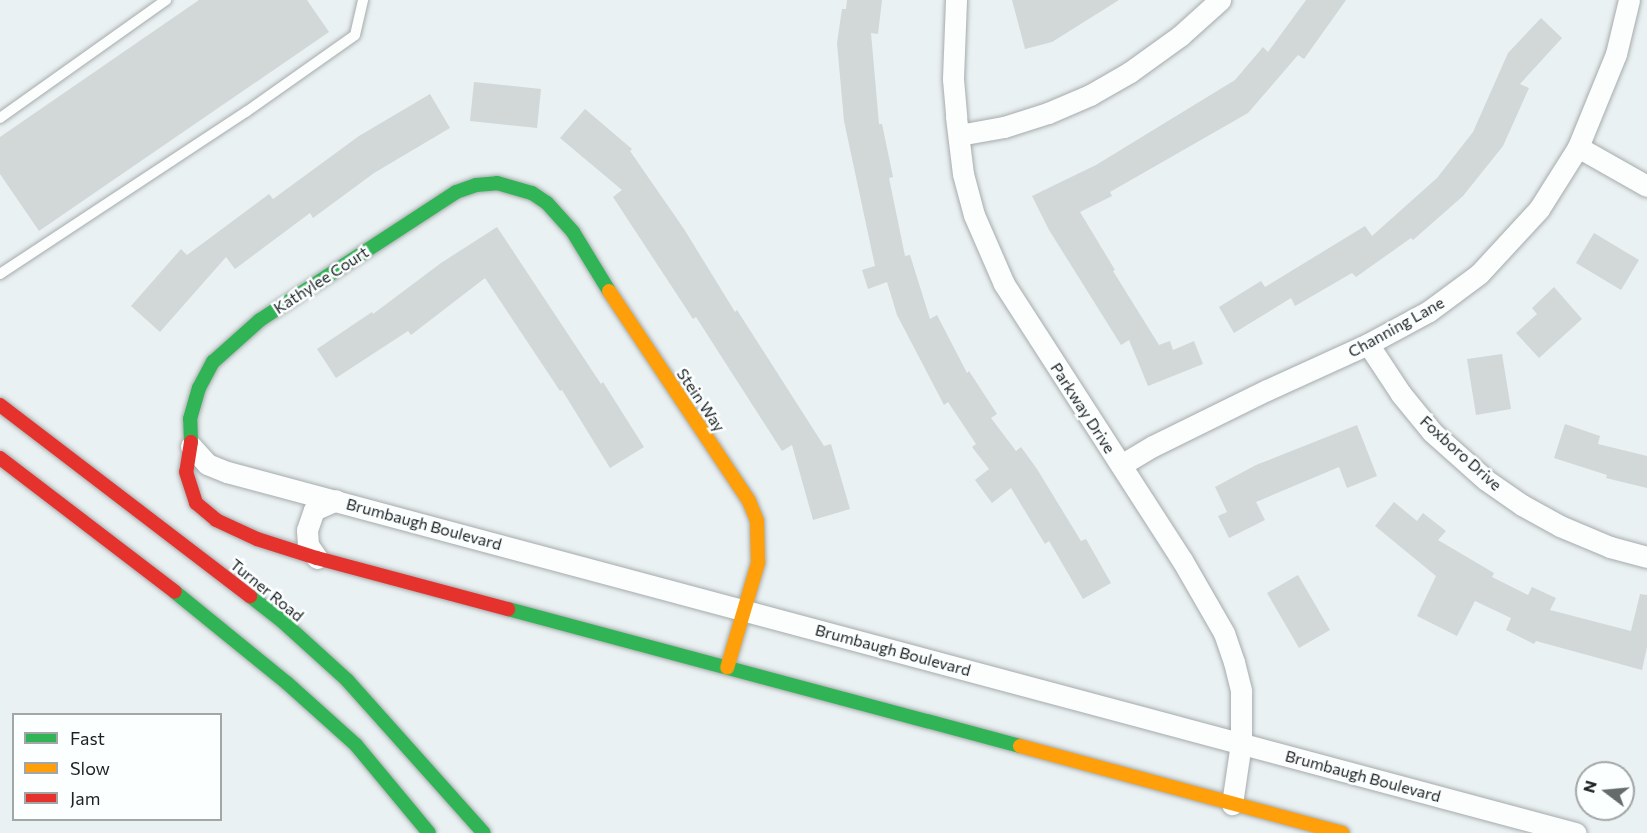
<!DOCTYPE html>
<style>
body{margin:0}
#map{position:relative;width:1647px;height:833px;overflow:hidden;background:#eaf1f2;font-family:Commissioner,sans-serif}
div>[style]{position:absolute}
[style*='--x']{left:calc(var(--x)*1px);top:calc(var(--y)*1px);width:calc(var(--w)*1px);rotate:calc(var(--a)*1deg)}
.building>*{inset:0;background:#d2d7d8}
.roads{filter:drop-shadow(0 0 2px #a6abac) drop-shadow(0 0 2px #a6abac)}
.lane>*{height:10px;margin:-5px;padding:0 5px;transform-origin:5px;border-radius:5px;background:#fcfdfd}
.street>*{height:21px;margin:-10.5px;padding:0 10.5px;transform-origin:10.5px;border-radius:10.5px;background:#fcfdfd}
.fast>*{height:14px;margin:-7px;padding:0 7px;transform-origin:7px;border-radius:7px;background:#30b455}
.slow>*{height:14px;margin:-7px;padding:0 7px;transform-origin:7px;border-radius:7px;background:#ff9f0a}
.jam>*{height:14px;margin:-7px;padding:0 7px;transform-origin:7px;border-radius:7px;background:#e5322d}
span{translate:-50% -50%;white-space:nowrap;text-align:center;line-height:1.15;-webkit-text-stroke:5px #fcffff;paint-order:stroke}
.street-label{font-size:16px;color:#1d2122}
.legend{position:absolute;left:12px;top:713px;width:210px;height:108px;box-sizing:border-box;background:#fcffff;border:2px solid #a3a6a7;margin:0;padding:8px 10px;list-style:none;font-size:18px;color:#1d2122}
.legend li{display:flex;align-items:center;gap:12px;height:30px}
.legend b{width:30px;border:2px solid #a3a6a7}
.north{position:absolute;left:1575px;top:761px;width:60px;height:60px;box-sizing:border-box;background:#fcffff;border:2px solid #a3a6a7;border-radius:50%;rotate:286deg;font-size:16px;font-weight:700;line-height:24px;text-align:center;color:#1d2122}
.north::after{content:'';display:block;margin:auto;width:21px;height:27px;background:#656a6b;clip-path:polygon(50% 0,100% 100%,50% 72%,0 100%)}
</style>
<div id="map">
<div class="building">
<i style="clip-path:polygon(199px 0,307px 0,329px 32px,39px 231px,0 174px,0 137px)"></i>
<i style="clip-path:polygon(847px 0,882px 0,878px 34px,871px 33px,879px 124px,882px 124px,893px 177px,889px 178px,905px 256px,910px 255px,930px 319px,937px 315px,967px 373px,969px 371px,997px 414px,991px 418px,1016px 451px,1021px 447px,1037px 469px,1081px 541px,1086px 539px,1111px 583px,1083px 599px,1049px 541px,1045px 544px,1011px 488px,992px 503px,975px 480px,989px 469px,972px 447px,976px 444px,948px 402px,944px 405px,897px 315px,887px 282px,868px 289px,862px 270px,875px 266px,844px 121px,837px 43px,842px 9px,846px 9px)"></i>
<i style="clip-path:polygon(1012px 0,1119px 0,1052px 42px,1025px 49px)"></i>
<i style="clip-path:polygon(1306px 0,1346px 0,1304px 59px,1298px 55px,1248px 113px,1110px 192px,1112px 196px,1080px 212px,1115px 270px,1113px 271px,1159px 345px,1170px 341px,1173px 350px,1194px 341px,1203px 364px,1148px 386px,1129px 340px,1121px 345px,1049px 230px,1032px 196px,1096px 165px,1235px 80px,1263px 47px,1268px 52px)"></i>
<i style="clip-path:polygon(1541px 18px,1562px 38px,1520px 84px,1529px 88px,1503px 146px,1463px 196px,1413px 240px,1411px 238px,1356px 277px,1352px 273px,1295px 306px,1291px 298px,1234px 333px,1219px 307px,1261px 281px,1265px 287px,1365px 226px,1372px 236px,1437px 178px,1473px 132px,1508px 53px)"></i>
<i style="clip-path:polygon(474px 82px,541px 89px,537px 128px,470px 121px)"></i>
<i style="clip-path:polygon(430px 94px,450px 128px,374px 173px,313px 218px,310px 213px,235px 269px,226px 257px,160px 332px,131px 306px,181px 249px,187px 255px,269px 194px,273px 199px,359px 136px)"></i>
<i style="clip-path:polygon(585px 109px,632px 149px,630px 151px,684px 229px,735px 312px,737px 310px,824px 446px,831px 444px,850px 509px,813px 520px,792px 445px,782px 451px,696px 317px,693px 319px,613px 197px,622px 190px,560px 138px)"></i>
<i style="clip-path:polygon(497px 227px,601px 384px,603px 382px,644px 447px,610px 468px,562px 390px,560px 391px,485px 278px,411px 335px,408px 331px,336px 378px,317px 349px,372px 312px,373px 314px,441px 263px)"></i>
<i style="clip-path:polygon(1594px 233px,1639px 260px,1621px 290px,1576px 263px)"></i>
<i style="clip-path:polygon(1554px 287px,1582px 319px,1539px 358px,1516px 333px,1537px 314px,1532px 308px)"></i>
<i style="clip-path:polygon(1502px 354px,1511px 409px,1476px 415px,1467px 359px)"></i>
<i style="clip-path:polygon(1565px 424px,1600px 436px,1598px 444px,1647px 456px,1647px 488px,1606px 478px,1607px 475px,1554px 458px)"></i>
<i style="clip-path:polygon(1357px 425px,1377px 476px,1347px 488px,1339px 467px,1256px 502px,1265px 520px,1229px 538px,1218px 516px,1227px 512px,1215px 487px,1256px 465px)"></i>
<i style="clip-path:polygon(1394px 502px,1417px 521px,1423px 513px,1446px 531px,1438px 540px,1494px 573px,1492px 577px,1528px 595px,1532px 587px,1556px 598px,1550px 610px,1631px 631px,1640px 594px,1647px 595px,1647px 647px,1642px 670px,1536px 641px,1534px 644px,1506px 630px,1511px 618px,1475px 601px,1457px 636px,1417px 616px,1436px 576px,1375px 526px)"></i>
<i style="clip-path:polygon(1298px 575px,1330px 630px,1299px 648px,1267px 593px)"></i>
</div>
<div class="roads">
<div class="lane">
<i style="--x:0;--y:118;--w:204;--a:-35.4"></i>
<i style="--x:0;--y:274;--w:295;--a:-33.4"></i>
<i style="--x:246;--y:112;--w:133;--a:-35.2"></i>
<i style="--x:355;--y:35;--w:36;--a:-77"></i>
</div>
<div class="street">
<i style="--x:956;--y:0;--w:79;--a:92.2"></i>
<i style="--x:953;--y:79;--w:38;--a:85"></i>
<i style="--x:956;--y:117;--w:57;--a:83"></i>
<i style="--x:963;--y:174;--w:42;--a:75"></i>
<i style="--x:974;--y:215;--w:75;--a:66.5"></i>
<i style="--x:1004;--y:284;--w:328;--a:57.2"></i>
<i style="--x:1182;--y:560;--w:84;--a:60.1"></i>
<i style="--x:1224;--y:633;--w:31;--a:71"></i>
<i style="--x:1234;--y:662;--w:30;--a:76"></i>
<i style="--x:1241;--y:691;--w:52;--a:90"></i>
<i style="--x:1241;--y:743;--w:62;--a:98.4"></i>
<i style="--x:959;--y:135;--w:46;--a:-10.1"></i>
<i style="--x:1004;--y:127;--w:46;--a:-17.7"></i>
<i style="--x:1048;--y:113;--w:46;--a:-23.2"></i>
<i style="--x:1090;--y:95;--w:46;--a:-29.9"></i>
<i style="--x:1130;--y:72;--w:62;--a:-35.8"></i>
<i style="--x:1180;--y:36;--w:54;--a:-42"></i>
<i style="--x:1578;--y:147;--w:79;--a:29.5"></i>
<i style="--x:1368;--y:344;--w:60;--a:56.6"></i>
<i style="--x:1401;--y:394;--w:49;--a:50.8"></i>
<i style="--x:1432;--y:432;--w:72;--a:41.6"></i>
<i style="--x:1486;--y:480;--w:44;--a:34.8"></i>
<i style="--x:1522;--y:505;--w:43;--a:28.9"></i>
<i style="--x:1560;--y:526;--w:54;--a:22.8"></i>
<i style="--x:1610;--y:547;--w:38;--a:15"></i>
<i style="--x:191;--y:446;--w:24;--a:48"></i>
<i style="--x:207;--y:464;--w:22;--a:22"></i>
<i style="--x:227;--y:472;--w:1396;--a:14.99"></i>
<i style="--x:1121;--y:465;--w:37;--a:-31"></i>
<i style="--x:1153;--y:446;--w:127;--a:-26.2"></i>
<i style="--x:1267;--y:390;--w:111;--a:-24.5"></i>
<i style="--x:1368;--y:344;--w:69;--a:-28.4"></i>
<i style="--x:1429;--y:311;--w:62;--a:-36.5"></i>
<i style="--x:1479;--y:274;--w:88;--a:-47.3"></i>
<i style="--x:1539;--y:209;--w:73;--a:-57.8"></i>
<i style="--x:1578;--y:147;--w:100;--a:-67.8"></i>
<i style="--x:1616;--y:54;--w:56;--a:-76.5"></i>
<i style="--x:317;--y:558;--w:16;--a:-125"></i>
<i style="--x:308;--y:545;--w:15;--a:-94"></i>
<i style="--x:307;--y:530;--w:21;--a:-71"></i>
<i style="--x:314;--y:510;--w:24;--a:-24"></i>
</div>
<div class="fast">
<i style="--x:191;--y:442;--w:23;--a:-92"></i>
<i style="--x:190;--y:419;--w:32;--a:-74"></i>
<i style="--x:199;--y:388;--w:30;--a:-62"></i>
<i style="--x:213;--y:362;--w:63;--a:-41.8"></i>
<i style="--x:260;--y:320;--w:234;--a:-33.1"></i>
<i style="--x:456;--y:192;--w:21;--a:-19"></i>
<i style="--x:476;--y:185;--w:21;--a:-5"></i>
<i style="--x:497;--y:183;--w:36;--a:16"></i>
<i style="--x:532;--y:193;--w:18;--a:34"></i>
<i style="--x:547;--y:203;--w:39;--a:48"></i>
<i style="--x:573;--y:232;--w:69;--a:58.6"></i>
<i style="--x:175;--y:592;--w:144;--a:39.1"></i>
<i style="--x:287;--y:683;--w:93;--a:41.9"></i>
<i style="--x:356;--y:745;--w:114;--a:50.3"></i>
<i style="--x:250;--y:596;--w:41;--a:38"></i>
<i style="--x:282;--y:621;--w:88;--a:42.2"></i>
<i style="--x:347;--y:680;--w:205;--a:48.2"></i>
<i style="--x:508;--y:609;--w:530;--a:14.98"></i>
</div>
<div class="slow">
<i style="--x:609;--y:291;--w:252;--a:56.3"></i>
<i style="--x:749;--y:501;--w:22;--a:68"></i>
<i style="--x:757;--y:521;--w:42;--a:88.6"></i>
<i style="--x:758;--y:563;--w:109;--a:106.4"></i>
<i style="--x:1020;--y:746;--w:334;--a:15.1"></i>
</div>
<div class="jam">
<i style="--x:0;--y:405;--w:315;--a:37.4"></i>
<i style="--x:191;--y:442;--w:30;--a:99"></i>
<i style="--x:186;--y:472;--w:33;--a:72"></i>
<i style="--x:196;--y:503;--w:26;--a:40"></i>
<i style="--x:216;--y:520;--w:45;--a:24.9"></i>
<i style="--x:257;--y:539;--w:63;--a:17.6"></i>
<i style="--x:317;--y:558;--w:198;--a:15"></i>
<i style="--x:0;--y:458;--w:220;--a:37.4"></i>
</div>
</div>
<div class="street-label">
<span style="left:321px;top:280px;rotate:-33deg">Kathylee Court</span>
<span style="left:1396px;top:327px;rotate:-29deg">Channing Lane</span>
<span style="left:701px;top:400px;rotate:56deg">Stein Way</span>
<span style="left:1083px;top:408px;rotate:57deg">Parkway Drive</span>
<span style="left:1461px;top:453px;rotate:42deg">Foxboro Drive</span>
<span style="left:424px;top:524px;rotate:15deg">Brumbaugh Boulevard</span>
<span style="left:267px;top:590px;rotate:39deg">Turner Road</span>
<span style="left:893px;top:650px;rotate:15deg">Brumbaugh Boulevard</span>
<span style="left:1363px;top:776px;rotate:15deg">Brumbaugh Boulevard</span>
</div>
<ul class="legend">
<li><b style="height:8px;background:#30b455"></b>Fast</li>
<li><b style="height:8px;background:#ff9f0a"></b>Slow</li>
<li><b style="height:8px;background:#e5322d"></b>Jam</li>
</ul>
<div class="north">N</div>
</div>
